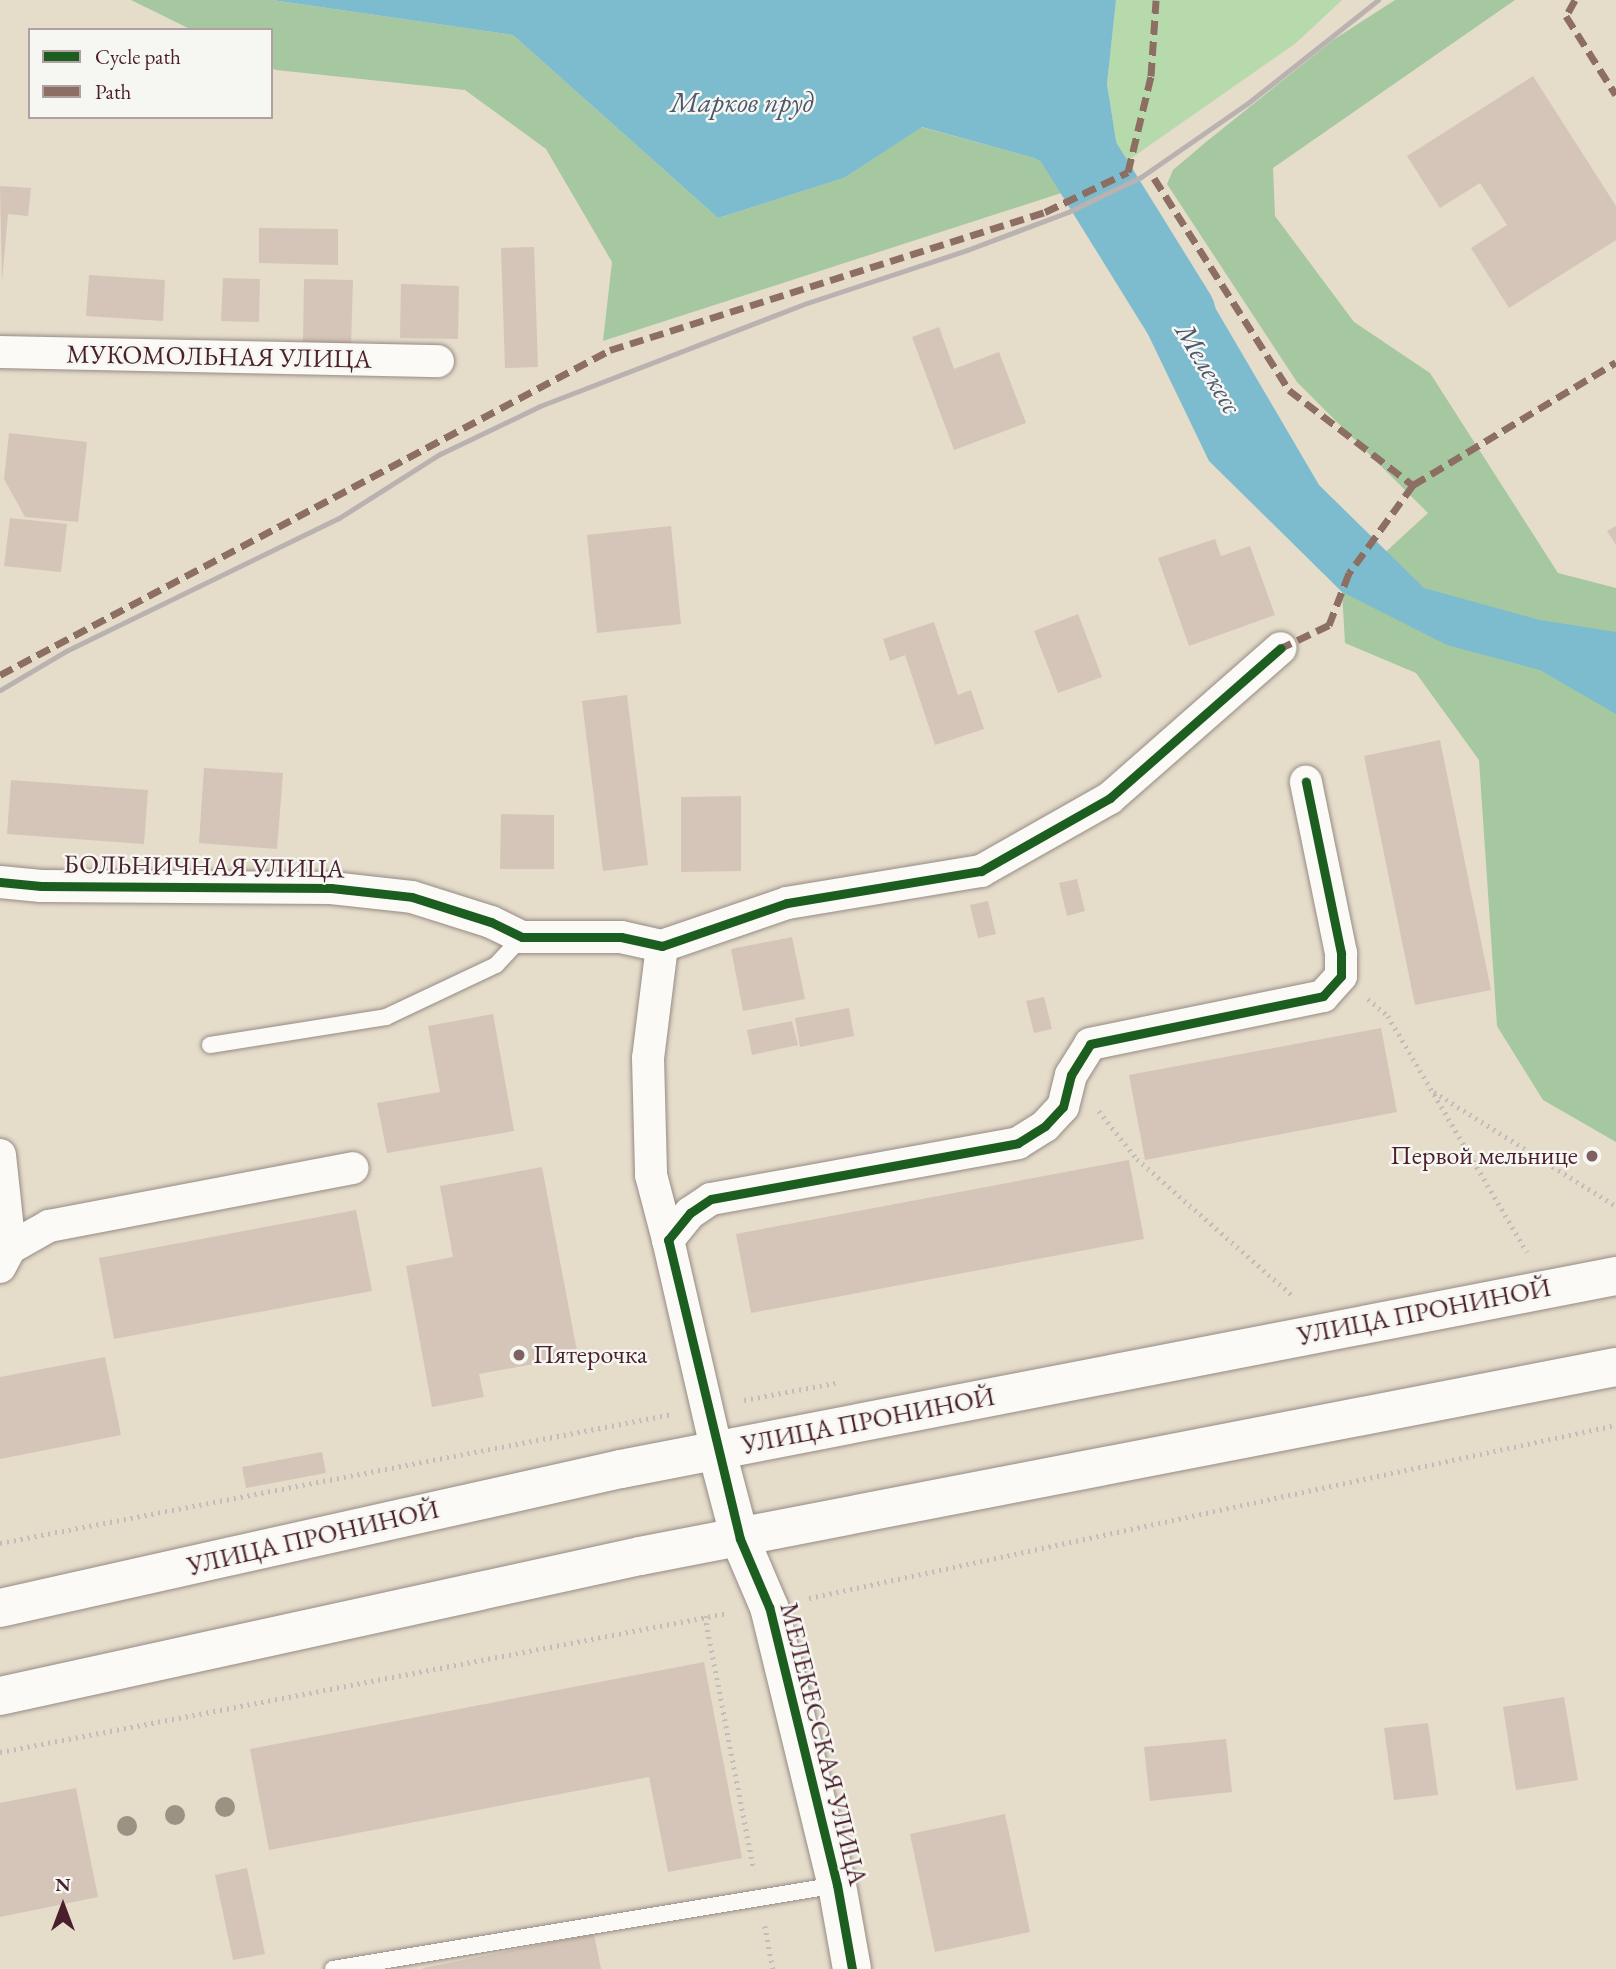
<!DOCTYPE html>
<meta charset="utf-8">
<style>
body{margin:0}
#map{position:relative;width:1616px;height:1969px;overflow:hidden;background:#e5dcca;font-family:"EB Garamond",serif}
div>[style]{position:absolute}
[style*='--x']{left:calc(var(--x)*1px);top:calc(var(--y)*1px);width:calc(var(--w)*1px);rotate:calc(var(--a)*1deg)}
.green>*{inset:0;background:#b6daac}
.forest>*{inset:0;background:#a6c8a0}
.water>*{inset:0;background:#7dbcce}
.river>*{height:74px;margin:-37px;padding:0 37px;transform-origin:37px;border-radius:37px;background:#7dbcce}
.building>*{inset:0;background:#d5c5b8}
.path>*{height:4.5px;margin-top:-2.25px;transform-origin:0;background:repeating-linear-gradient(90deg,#c2bcba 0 2px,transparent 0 7px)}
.roads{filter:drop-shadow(0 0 2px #968b84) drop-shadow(0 0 2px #968b84)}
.service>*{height:16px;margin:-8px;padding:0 8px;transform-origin:8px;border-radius:8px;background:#fbfaf7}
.minor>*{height:32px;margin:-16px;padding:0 16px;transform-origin:16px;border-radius:16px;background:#fbfaf7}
.tertiary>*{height:38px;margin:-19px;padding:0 19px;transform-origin:19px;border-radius:19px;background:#fbfaf7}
.secondary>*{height:38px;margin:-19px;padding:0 19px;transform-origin:19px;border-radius:19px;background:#fbfaf7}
.rail>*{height:5px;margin:-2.5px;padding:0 2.5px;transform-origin:2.5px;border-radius:2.5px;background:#b9b2b1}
.quiet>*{height:7px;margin-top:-3.5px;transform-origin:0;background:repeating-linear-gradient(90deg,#8d6e63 0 14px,transparent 0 21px)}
.cycleway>*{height:9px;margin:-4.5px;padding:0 4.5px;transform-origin:4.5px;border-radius:4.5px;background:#1b5e20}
.trees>*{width:20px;height:20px;margin:-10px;border-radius:50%;background:#9b9284}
.dots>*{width:19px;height:19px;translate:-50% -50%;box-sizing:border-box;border:4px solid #f6f6f2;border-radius:50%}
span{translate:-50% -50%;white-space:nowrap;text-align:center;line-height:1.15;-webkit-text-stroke:5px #f6f6f2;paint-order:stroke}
.street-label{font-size:26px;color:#4a1f2b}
.poi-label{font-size:26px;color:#4a1f2b}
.right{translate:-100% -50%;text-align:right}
.left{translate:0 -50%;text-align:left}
.water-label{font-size:28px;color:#4c586d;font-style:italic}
.legend{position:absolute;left:28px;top:28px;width:245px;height:91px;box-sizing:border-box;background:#f6f6f2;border:2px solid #b1a0a2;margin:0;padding:9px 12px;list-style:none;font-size:21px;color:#4a1f2b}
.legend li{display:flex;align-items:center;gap:14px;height:35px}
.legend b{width:35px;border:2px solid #b1a0a2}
.north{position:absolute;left:28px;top:1871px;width:70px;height:70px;-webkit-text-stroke:5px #f6f6f2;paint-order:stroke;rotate:0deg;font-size:19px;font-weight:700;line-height:28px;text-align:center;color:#4a1f2b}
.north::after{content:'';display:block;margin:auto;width:24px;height:32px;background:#4a1f2b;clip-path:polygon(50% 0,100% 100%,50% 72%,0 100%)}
</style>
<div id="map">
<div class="green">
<i style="clip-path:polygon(1116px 0,1342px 0,1296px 43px,1120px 166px,1107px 84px)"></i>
</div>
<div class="forest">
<i style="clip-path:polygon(131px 0,272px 0,513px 35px,718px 218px,844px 178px,921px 127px,1034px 158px,1083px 186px,603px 341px,612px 262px,546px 149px,465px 90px,276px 70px,271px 68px,271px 30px,192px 30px)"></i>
<i style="clip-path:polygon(1395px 0,1515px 0,1273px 168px,1275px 216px,1354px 322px,1430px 373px,1558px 573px,1616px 588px,1616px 1142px,1543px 1100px,1497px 1026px,1479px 760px,1416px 673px,1345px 643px,1342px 592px,1428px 513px,1297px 382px,1167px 184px,1173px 170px,1206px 142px,1333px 40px)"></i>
</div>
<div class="water">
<i style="clip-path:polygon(272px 0,1116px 0,1107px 84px,1120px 166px,1083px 186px,1034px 158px,922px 127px,844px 178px,718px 218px,513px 35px)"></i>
<i style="clip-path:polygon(1126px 229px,1179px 246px,1319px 485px,1424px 588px,1540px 620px,1616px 632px,1616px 714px,1540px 670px,1447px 645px,1342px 592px,1209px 461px,1118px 272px)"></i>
</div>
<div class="river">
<i style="--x:1035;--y:103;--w:23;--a:29"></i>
<i style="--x:1055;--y:114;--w:235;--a:58.2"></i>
</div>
<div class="building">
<i style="clip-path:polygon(1533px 76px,1616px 206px,1616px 240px,1509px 308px,1471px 248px,1507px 225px,1480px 183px,1440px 208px,1407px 156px)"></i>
<i style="clip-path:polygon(0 186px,31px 188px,28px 216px,8px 214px,2px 282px)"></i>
<i style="clip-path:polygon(259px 228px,338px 229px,338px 265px,259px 263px)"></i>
<i style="clip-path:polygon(534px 247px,538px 367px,505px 368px,501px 248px)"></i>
<i style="clip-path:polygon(89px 275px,165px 280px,163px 321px,86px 316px)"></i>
<i style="clip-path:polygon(223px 278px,260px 279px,259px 322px,221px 321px)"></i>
<i style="clip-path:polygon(304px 279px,353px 280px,351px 343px,303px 342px)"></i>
<i style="clip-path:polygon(401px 284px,459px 286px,458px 339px,400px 338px)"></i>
<i style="clip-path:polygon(939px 327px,954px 369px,999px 352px,1026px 423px,954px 450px,912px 337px)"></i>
<i style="clip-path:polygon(9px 433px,87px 442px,78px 522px,25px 517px,4px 479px)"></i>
<i style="clip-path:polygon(10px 518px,67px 524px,61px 572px,4px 566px)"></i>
<i style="clip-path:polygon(671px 526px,681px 624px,597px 633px,587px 535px)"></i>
<i style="clip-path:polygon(1616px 526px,1616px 545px,1607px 531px)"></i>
<i style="clip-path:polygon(1215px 539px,1221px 556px,1250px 546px,1275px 615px,1189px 646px,1158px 558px)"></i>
<i style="clip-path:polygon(1078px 614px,1102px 677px,1058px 693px,1034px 631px)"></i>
<i style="clip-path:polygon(934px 622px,958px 695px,971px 690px,984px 729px,935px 745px,905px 655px,890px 661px,883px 639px)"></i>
<i style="clip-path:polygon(627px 695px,648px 865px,603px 871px,582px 701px)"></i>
<i style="clip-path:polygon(1440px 740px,1491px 990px,1415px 1005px,1364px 756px)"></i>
<i style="clip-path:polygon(204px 768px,283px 773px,277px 849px,199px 843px)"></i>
<i style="clip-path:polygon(11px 780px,148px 790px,144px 844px,7px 834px)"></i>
<i style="clip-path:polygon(741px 796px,741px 871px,681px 872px,681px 797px)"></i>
<i style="clip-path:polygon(501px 814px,554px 815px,554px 869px,500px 869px)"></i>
<i style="clip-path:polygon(1077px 879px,1085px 911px,1067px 916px,1059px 883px)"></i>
<i style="clip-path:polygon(988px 901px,996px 934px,978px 938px,970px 905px)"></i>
<i style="clip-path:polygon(792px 937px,805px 999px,743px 1011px,731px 949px)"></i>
<i style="clip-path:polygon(1044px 997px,1052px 1029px,1034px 1033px,1026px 1001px)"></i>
<i style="clip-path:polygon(849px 1008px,854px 1036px,800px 1047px,795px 1018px)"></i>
<i style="clip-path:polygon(493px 1014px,514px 1131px,387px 1153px,377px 1103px,440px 1092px,428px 1026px)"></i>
<i style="clip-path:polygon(792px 1021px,798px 1045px,752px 1055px,747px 1030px)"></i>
<i style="clip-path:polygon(1381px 1028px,1397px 1112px,1145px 1160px,1129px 1075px)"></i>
<i style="clip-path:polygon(1129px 1160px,1144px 1239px,751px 1313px,736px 1234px)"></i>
<i style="clip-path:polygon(542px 1167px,578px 1356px,479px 1374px,484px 1397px,432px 1407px,406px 1266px,453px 1257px,440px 1186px)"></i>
<i style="clip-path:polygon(356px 1210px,372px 1291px,114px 1339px,99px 1258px)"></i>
<i style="clip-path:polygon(105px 1357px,121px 1435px,0 1459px,0 1377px)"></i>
<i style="clip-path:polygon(322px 1452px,326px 1473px,246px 1488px,242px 1467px)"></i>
<i style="clip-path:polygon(704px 1662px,742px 1858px,668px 1872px,649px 1777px,269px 1850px,250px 1749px)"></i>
<i style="clip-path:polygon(1564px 1697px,1578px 1780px,1516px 1790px,1503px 1707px)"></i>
<i style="clip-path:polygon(1428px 1723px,1438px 1795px,1394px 1800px,1384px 1728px)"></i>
<i style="clip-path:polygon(1226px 1739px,1232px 1792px,1150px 1801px,1144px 1747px)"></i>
<i style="clip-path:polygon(76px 1788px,98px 1897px,0 1917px,0 1803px)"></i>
<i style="clip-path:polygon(1005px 1814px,1030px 1932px,935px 1952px,910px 1834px)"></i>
<i style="clip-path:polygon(247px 1868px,265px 1954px,233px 1960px,215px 1875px)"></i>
<i style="clip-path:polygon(594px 1934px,601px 1969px,423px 1969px,423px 1968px)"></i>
</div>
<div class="path">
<i style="--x:1368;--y:999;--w:26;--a:40"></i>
<i style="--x:1388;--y:1016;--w:274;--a:59.5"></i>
<i style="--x:1434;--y:1092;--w:215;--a:32.1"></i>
<i style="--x:1099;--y:1111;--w:61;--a:51.6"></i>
<i style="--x:1137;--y:1159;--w:208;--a:41.3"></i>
<i style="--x:744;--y:1400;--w:93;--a:-10.6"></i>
<i style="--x:0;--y:1543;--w:685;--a:-10.85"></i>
<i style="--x:809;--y:1598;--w:825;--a:-12.1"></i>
<i style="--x:705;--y:1616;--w:259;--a:79.1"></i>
<i style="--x:0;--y:1752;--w:741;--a:-10.81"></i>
<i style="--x:765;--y:1926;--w:44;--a:79.5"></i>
</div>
<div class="roads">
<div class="service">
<i style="--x:210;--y:1045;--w:178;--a:-9"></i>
<i style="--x:386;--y:1017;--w:122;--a:-25.3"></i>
<i style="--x:496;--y:965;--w:38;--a:-47"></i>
<i style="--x:333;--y:1969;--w:511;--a:-9.46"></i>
</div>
<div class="minor">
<i style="--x:0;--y:352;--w:438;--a:1.2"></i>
<i style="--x:0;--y:882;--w:41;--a:5.6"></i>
<i style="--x:41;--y:886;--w:290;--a:0.4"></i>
<i style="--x:331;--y:888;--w:81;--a:6.3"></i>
<i style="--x:412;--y:897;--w:83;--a:17.6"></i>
<i style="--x:491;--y:922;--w:34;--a:26"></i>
<i style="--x:522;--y:937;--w:99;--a:0"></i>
<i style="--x:621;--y:937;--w:42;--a:12.4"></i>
<i style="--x:662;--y:946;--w:132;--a:-19"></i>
<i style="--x:787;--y:903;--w:197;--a:-9.4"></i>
<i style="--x:981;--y:871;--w:148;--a:-29.5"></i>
<i style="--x:1110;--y:798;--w:227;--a:-41.3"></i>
<i style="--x:662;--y:946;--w:113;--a:97.1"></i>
<i style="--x:648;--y:1058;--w:117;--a:88.5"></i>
<i style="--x:651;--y:1175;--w:67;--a:75.3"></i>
<i style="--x:0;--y:1155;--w:94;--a:83.9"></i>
<i style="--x:0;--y:1267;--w:21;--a:-62"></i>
<i style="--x:10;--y:1248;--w:45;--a:-29.4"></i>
<i style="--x:49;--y:1226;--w:309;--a:-10.8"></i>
<i style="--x:717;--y:1452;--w:218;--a:-103"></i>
<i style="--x:668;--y:1240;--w:35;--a:-51"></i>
<i style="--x:690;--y:1213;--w:25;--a:-34"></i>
<i style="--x:711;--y:1199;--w:312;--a:-10.3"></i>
<i style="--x:1018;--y:1143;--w:32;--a:-32"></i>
<i style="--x:1045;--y:1126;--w:26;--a:-47"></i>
<i style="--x:1063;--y:1107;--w:33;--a:-76"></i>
<i style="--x:1071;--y:1075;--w:36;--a:-58"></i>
<i style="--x:1090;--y:1044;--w:238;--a:-11.6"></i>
<i style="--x:1323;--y:996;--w:27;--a:-48"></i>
<i style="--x:1341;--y:976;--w:23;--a:-90"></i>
<i style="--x:1341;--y:953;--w:175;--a:-101.6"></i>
</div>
<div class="tertiary">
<i style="--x:717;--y:1452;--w:90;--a:75.2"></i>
<i style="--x:740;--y:1539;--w:74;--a:66.9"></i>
<i style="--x:769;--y:1607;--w:286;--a:76.3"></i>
<i style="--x:837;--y:1885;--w:85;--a:79.9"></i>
</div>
<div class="secondary">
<i style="--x:0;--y:1608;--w:636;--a:-12.62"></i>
<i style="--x:621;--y:1469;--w:1014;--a:-10.98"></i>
<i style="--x:0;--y:1696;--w:655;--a:-12.34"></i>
<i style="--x:640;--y:1556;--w:994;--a:-10.96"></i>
</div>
</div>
<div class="rail">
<i style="--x:0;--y:690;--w:77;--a:-30.6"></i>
<i style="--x:66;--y:651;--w:304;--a:-26"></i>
<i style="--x:339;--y:518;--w:120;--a:-32.4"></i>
<i style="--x:440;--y:454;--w:111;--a:-25.6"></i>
<i style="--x:540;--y:406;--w:286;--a:-21.1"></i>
<i style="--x:807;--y:303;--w:169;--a:-18.3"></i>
<i style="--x:967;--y:250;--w:108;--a:-20.6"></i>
<i style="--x:1068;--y:212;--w:81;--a:-25.6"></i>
<i style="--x:1141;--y:177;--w:130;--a:-34.7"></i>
<i style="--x:1248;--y:103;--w:166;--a:-38.4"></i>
</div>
<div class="quiet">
<i style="--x:1575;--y:0;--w:18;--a:119"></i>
<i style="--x:1566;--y:16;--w:93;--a:57.7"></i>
<i style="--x:1154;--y:178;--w:251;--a:57.5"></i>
<i style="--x:1289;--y:390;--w:156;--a:37.5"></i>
<i style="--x:1413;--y:485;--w:109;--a:126"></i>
<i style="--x:1349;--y:573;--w:56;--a:111"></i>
<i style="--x:1329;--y:625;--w:53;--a:154.4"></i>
<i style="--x:1413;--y:485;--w:237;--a:-31.2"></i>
<i style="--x:0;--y:675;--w:691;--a:-28.05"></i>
<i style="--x:610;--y:350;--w:456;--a:-17.6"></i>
<i style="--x:1045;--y:212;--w:92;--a:-25.7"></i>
<i style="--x:1128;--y:172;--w:99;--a:-76.5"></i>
<i style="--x:1151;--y:76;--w:76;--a:-86.2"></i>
</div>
<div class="cycleway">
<i style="--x:0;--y:882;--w:41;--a:5.6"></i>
<i style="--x:41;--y:886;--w:290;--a:0.4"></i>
<i style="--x:331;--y:888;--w:81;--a:6.3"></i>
<i style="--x:412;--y:897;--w:83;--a:17.6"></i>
<i style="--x:491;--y:922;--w:34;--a:26"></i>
<i style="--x:522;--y:937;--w:99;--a:0"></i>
<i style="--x:621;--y:937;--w:42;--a:12.4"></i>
<i style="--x:662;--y:946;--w:132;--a:-19"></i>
<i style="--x:787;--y:903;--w:197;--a:-9.4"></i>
<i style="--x:981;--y:871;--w:148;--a:-29.5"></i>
<i style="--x:1110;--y:798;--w:227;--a:-41.3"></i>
<i style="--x:852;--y:1969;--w:85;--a:-100.1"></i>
<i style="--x:837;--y:1885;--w:286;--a:-103.7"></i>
<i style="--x:769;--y:1607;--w:74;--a:-113.1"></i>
<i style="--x:740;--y:1539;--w:308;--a:-103.5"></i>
<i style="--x:668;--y:1240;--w:35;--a:-51"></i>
<i style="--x:690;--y:1213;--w:25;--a:-34"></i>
<i style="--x:711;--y:1199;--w:312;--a:-10.3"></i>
<i style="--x:1018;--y:1143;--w:32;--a:-32"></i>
<i style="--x:1045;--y:1126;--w:26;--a:-47"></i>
<i style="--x:1063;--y:1107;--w:33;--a:-76"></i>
<i style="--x:1071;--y:1075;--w:36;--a:-58"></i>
<i style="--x:1090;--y:1044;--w:238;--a:-11.6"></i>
<i style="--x:1323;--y:996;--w:27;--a:-48"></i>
<i style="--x:1341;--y:976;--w:23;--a:-90"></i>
<i style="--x:1341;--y:953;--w:175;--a:-101.6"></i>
</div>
<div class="trees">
<i style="left:225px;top:1807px"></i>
<i style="left:175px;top:1815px"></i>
<i style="left:127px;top:1826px"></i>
</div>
<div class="dots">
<i style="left:1592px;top:1156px;background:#806163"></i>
<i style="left:519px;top:1355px;background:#806163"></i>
</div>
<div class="street-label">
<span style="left:219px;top:357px;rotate:1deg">МУКОМОЛЬНАЯ УЛИЦА</span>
<span style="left:204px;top:867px;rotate:1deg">БОЛЬНИЧНАЯ УЛИЦА</span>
<span style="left:1424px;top:1312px;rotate:-11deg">УЛИЦА ПРОНИНОЙ</span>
<span style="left:868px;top:1421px;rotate:-11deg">УЛИЦА ПРОНИНОЙ</span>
<span style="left:313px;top:1538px;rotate:-13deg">УЛИЦА ПРОНИНОЙ</span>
<span style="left:823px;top:1744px;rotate:76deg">МЕЛЕКЕССКАЯ УЛИЦА</span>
</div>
<div class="poi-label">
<span class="right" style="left:1578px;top:1156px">Первой мельнице</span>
<span class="left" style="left:533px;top:1355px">Пятерочка</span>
</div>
<div class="water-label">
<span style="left:742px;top:102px">Марков пруд</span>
<span style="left:1209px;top:368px;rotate:59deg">Мелекесс</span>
</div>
<ul class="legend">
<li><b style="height:9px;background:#1b5e20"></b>Cycle path</li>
<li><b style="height:9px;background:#8d6e63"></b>Path</li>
</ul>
<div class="north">N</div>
</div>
